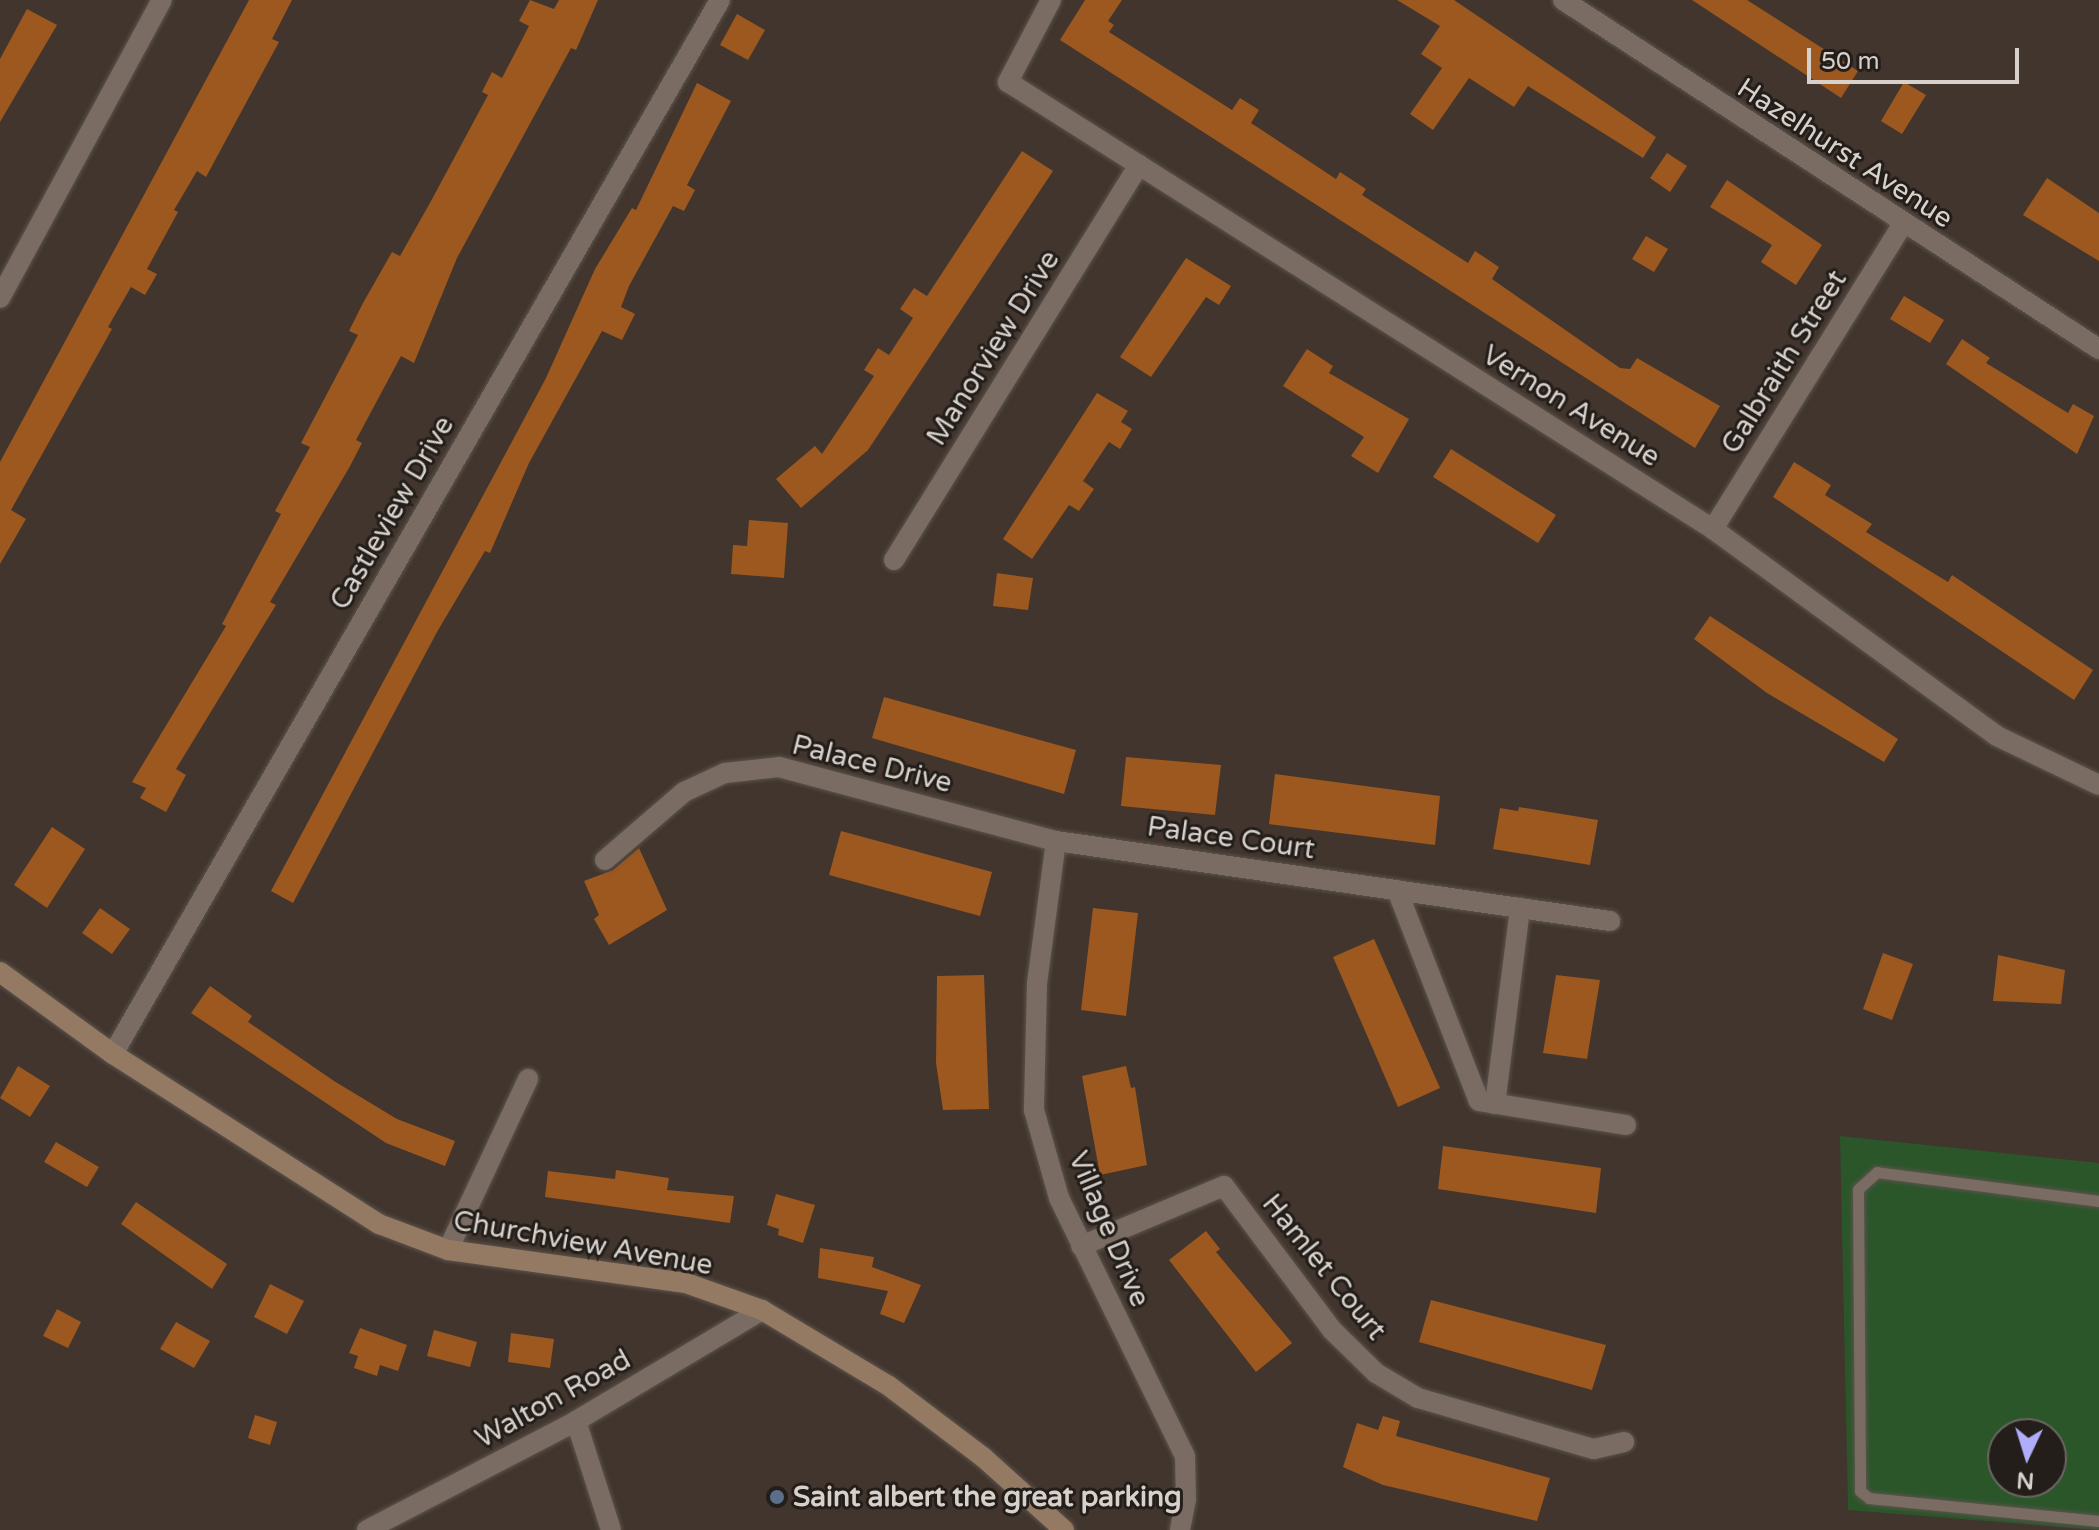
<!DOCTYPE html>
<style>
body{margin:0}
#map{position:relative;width:2099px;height:1530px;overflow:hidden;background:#41352d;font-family:"Varela Round",sans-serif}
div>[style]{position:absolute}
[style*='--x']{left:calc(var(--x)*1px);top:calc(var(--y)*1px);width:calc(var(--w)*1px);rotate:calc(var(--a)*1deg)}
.green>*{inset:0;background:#2b562a}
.building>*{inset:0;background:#9c581f}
.roads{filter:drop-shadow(0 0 2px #5c534c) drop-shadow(0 0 2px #5c534c)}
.lane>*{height:11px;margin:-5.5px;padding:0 5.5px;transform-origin:5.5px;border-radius:5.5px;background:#7a6c63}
.street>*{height:20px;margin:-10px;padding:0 10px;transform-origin:10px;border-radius:10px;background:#7a6c63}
.secondary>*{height:20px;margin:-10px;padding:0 10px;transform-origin:10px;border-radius:10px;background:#947a63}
.dots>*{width:22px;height:22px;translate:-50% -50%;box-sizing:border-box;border:4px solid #231e1a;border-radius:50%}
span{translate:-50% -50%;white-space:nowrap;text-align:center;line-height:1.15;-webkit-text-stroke:6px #231e1a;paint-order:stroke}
.street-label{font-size:28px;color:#d7d0cb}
.poi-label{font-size:28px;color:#d7d0cb;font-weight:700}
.left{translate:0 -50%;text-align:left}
.north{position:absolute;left:1987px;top:1418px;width:80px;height:80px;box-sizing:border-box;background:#231e1a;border:2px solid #6b6561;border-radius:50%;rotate:184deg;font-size:22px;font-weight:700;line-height:32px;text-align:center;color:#d7d0cb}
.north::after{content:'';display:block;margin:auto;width:28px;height:36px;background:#b0adfa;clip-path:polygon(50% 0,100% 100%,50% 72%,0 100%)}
.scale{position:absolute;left:1807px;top:48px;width:212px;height:36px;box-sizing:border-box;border:4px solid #d7d0cb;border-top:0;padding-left:10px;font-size:24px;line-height:28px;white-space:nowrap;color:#d7d0cb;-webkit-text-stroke:6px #231e1a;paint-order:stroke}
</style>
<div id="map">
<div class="green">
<i style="clip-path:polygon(evenodd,1840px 1136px,2099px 1163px,2099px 1530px,1848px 1510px,1840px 1136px,2003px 1434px,2051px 1434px,2051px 1482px,2003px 1482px,2003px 1434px)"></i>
</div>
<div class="building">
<i style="clip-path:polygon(249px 0,292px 0,272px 39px,279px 42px,206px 177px,197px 171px,174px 210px,178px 212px,147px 269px,157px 274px,145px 295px,131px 287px,108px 327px,112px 329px,11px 510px,26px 519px,0 564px,0 462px)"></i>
<i style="clip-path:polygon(530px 0,554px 9px,559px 0,598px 0,576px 50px,571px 48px,457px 258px,414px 363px,401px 356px,356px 440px,362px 443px,349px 468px,270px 602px,276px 605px,176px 769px,186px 775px,166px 812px,140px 798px,146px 788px,132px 782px,226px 626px,222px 624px,281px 514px,275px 511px,310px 447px,301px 443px,358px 335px,349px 331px,363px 303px,392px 252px,400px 256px,431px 201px,488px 95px,482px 92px,492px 72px,502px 78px,529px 26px,519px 21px)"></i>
<i style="clip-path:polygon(1085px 0,1122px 0,1108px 21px,1114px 25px,1109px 32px,1232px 110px,1240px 98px,1259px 110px,1251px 123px,1336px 179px,1340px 172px,1366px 189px,1362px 195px,1468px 263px,1475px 251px,1499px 267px,1492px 279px,1620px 368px,1630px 369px,1637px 358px,1720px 406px,1695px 448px,1060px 40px)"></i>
<i style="clip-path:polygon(1397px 0,1454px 0,1656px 137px,1643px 158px,1528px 86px,1514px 107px,1469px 78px,1433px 130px,1410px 114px,1442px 68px,1421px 54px,1440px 26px)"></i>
<i style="clip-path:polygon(1692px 0,1747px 0,1858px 71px,1841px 98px)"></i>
<i style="clip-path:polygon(27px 9px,57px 25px,0 122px,0 59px)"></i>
<i style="clip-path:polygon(737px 14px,765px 30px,748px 60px,720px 45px)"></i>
<i style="clip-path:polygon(1904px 82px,1926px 95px,1902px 134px,1881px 121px)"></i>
<i style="clip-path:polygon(697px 83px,731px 101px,687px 185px,695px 190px,684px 211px,673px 206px,629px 286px,621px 307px,635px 314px,622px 340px,602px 331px,529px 463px,490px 553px,485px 551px,437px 632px,293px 903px,271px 891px,546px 378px,595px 269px,632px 208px,636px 210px)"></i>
<i style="clip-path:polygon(1022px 151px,1053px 171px,868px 450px,801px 508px,776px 479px,815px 446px,822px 454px,874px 376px,864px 370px,878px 348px,889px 355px,913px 318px,900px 309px,914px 288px,927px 296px)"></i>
<i style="clip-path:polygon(1667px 153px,1687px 166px,1670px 192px,1650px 178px)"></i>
<i style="clip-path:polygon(2047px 178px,2099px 213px,2099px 261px,2023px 215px)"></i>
<i style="clip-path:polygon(1727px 180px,1822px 245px,1796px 285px,1761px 262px,1772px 245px,1710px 207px)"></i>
<i style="clip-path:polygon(1646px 236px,1668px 249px,1654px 272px,1632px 259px)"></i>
<i style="clip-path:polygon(1186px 258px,1231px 286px,1219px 305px,1206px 297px,1151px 377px,1120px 357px)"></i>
<i style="clip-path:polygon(1904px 296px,1944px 320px,1930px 343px,1890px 319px)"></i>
<i style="clip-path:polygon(1962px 339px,1990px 358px,1986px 363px,2068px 413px,2073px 404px,2094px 416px,2077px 454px,1946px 364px)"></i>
<i style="clip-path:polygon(1307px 349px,1333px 366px,1329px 373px,1409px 419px,1378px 473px,1351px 456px,1364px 437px,1283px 386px)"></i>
<i style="clip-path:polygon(1097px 393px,1128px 411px,1121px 422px,1132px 429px,1120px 449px,1109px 442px,1083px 481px,1094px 489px,1079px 511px,1069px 505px,1032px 559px,1003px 539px)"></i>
<i style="clip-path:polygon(1451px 449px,1556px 515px,1538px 543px,1433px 477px)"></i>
<i style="clip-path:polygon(1794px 462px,1831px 485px,1825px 495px,1872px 524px,1866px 532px,1948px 582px,1952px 575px,2093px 670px,2074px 700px,1773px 497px)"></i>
<i style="clip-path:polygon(749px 520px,788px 523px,784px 578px,731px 574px,733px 545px,747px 546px)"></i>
<i style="clip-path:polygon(997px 573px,1033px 578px,1028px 610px,993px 606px)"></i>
<i style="clip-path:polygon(1710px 616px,1898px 739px,1884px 762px,1767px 693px,1694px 639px)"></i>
<i style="clip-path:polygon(884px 697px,1076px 750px,1064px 794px,872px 738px)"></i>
<i style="clip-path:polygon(1126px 757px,1221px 765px,1215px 815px,1121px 806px)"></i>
<i style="clip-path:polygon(1275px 774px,1440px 796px,1435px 845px,1269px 824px)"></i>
<i style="clip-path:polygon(1519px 807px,1598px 820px,1590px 865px,1493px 849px,1500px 808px,1518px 811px)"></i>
<i style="clip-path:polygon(52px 827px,85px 849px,47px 908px,14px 885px)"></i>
<i style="clip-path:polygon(841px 831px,992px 872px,980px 916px,829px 875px)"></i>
<i style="clip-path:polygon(639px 848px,667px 910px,609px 945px,594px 919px,599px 915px,584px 881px,613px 870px)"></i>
<i style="clip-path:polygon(100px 908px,130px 929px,112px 954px,82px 933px)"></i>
<i style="clip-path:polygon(1093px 908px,1138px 913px,1126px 1016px,1081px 1010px)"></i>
<i style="clip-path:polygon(1374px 939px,1440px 1088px,1398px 1107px,1333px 957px)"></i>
<i style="clip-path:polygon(1883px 953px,1913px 964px,1892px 1020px,1863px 1009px)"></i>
<i style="clip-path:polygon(1998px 955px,2065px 970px,2061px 1004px,1993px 1001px)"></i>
<i style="clip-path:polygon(984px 975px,989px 1109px,943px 1110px,936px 1063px,937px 976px)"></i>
<i style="clip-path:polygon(1556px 975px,1600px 980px,1587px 1059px,1543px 1053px)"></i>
<i style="clip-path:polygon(210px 986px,252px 1016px,248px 1022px,334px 1081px,397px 1119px,455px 1141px,445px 1166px,386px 1143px,191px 1013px)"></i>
<i style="clip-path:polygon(18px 1066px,50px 1086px,30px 1117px,0 1098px)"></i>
<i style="clip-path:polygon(1126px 1066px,1131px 1088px,1135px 1087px,1147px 1165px,1100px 1175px,1082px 1076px)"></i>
<i style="clip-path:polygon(56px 1142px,99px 1167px,87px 1187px,44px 1162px)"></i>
<i style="clip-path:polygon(1443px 1146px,1601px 1168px,1596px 1213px,1438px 1189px)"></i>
<i style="clip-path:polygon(616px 1170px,669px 1178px,667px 1190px,734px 1196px,730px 1223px,545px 1197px,548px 1171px,615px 1179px)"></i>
<i style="clip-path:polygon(776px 1194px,815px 1205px,803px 1243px,778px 1235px,779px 1229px,767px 1225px)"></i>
<i style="clip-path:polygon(136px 1202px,227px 1264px,212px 1289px,121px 1224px)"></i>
<i style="clip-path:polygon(1206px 1231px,1220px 1249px,1216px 1252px,1292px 1343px,1256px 1372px,1169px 1260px)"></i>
<i style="clip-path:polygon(820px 1248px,874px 1257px,872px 1267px,921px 1285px,904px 1323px,880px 1314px,888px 1291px,818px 1278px)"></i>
<i style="clip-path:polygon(270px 1284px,304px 1301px,287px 1334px,254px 1317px)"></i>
<i style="clip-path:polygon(1431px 1300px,1606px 1345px,1592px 1390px,1419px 1342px)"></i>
<i style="clip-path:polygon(57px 1309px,81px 1322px,68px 1348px,43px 1336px)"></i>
<i style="clip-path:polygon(176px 1322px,210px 1341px,194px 1368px,160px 1349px)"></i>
<i style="clip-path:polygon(360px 1328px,407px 1345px,398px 1371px,380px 1365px,377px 1376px,354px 1368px,358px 1356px,349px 1353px)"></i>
<i style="clip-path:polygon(434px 1330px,477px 1342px,470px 1367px,427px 1356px)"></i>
<i style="clip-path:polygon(511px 1333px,554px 1339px,550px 1368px,508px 1362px)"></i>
<i style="clip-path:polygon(255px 1415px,277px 1422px,270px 1445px,248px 1438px)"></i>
<i style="clip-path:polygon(1383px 1416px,1400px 1421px,1396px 1436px,1550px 1478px,1537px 1521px,1383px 1485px,1343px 1467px,1357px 1423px,1378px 1430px)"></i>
</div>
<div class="roads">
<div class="lane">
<i style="--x:2099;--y:1201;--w:224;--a:-172.6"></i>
<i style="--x:1877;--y:1172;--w:25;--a:138"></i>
<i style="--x:1858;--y:1189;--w:302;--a:89.6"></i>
<i style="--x:1860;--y:1491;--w:11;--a:38"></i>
<i style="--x:1869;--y:1498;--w:231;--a:5.7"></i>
</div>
<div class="street">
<i style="--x:1051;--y:0;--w:93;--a:117.7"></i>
<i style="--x:1008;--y:82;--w:835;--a:32.38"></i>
<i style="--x:1713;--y:529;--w:351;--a:36.1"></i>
<i style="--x:1997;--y:736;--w:113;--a:25.7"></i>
<i style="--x:1563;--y:0;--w:640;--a:33.07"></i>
<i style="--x:0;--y:298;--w:339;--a:-61.5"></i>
<i style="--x:1713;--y:529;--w:358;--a:-58.1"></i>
<i style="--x:894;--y:560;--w:465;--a:-58.2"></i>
<i style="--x:1056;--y:841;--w:143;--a:97.6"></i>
<i style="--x:1037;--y:983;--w:127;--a:91.4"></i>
<i style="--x:1034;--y:1110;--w:91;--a:74.1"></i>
<i style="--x:1059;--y:1198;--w:287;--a:64"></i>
<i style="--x:1185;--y:1456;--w:43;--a:88.7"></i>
<i style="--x:1186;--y:1499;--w:32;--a:101"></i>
<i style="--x:605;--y:860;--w:104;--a:-40.7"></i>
<i style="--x:684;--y:792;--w:45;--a:-24.9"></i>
<i style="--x:725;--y:773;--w:54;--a:-6.3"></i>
<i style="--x:779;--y:767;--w:287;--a:15"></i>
<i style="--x:1056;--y:841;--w:560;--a:8.22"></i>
<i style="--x:1397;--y:890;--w:226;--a:68.8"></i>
<i style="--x:1479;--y:1101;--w:149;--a:9.3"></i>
<i style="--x:113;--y:1054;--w:1216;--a:-60.06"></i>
<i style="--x:1495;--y:1104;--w:198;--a:-82.7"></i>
<i style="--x:1081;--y:1246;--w:155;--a:-22.8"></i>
<i style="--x:1224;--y:1186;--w:180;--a:53.1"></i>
<i style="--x:1332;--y:1330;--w:62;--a:44.3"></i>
<i style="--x:1376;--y:1373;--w:49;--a:30.8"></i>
<i style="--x:1418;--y:1398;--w:183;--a:16.2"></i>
<i style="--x:1594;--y:1449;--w:31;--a:-13"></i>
<i style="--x:448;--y:1250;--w:189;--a:-64.9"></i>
<i style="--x:576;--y:1421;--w:114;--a:72.2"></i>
<i style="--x:367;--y:1530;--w:236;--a:-27.5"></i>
<i style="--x:576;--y:1421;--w:217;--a:-30.8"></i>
</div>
<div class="secondary">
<i style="--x:0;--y:972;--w:140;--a:36"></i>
<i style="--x:113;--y:1054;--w:316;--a:32.6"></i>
<i style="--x:379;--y:1224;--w:74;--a:20.6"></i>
<i style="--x:448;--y:1250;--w:240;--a:7.9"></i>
<i style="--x:686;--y:1283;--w:81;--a:19.6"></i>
<i style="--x:762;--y:1310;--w:148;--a:30.9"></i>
<i style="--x:889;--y:1386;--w:118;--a:37.1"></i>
<i style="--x:983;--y:1457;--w:109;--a:42"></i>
</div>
</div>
<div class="dots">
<i style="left:777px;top:1497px;background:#5c6f8a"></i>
</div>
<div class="street-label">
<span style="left:1845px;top:153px;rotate:33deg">Hazelhurst Avenue</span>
<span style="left:993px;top:348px;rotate:-58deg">Manorview Drive</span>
<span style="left:1784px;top:362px;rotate:-58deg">Galbraith Street</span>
<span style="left:1571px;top:406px;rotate:32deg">Vernon Avenue</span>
<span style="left:392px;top:513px;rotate:-60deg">Castleview Drive</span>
<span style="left:872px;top:764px;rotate:14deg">Palace Drive</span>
<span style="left:1231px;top:838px;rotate:8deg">Palace Court</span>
<span style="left:1109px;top:1229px;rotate:67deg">Village Drive</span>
<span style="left:583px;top:1243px;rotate:10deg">Churchview Avenue</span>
<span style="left:1324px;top:1267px;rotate:51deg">Hamlet Court</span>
<span style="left:553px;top:1399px;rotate:-29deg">Walton Road</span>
</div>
<div class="poi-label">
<span class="left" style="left:793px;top:1497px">Saint albert the great parking</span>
</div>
<div class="north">N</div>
<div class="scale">50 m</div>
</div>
